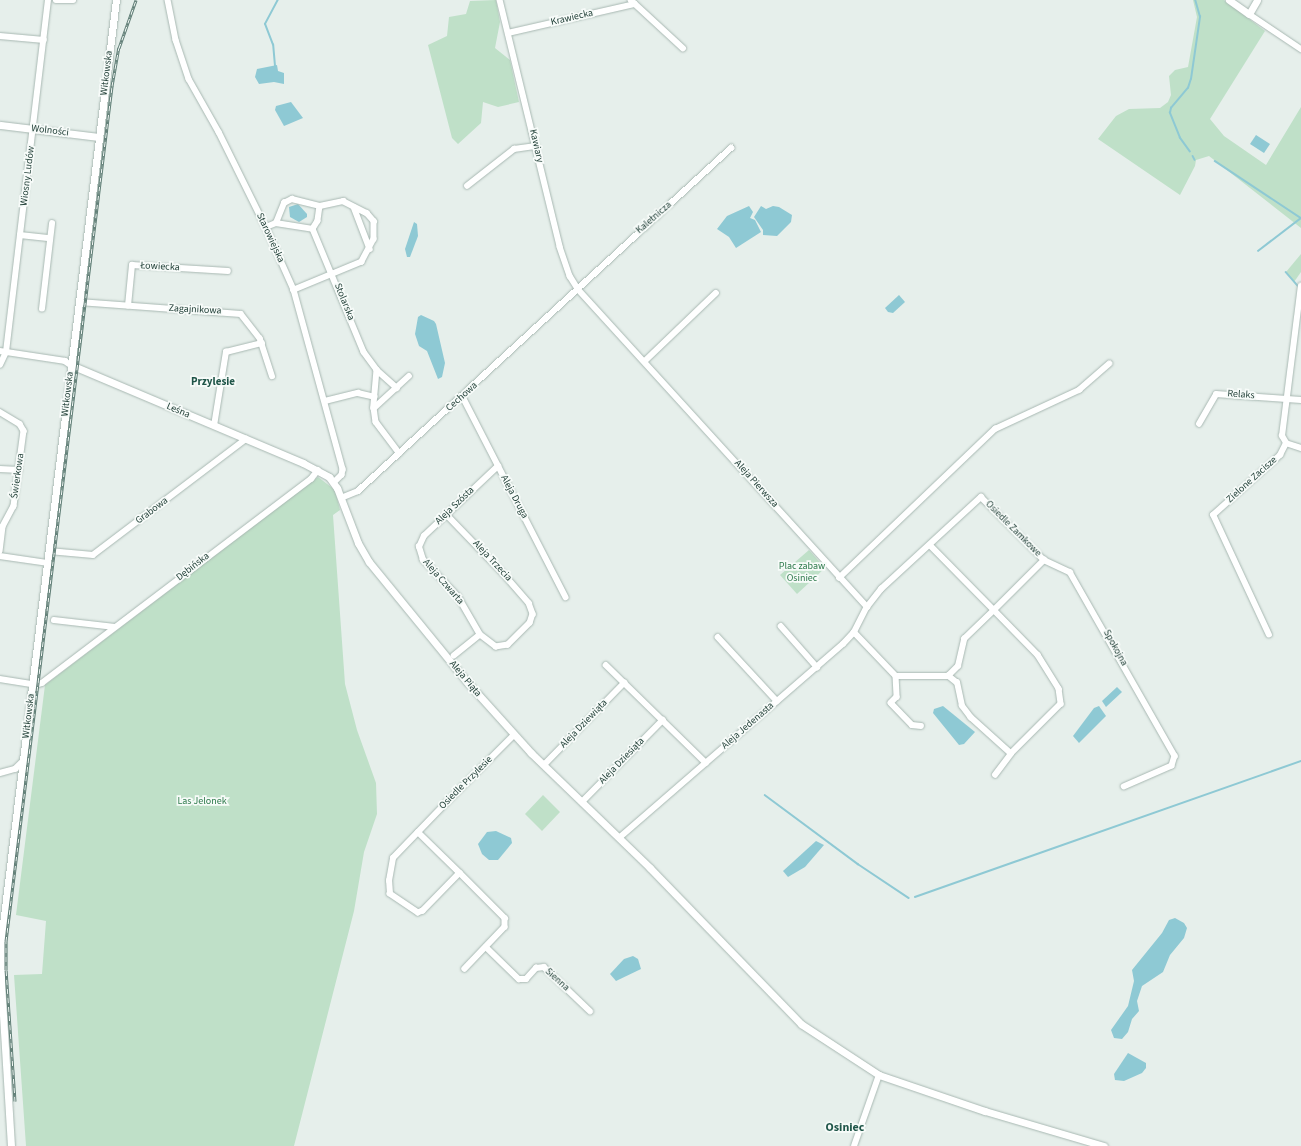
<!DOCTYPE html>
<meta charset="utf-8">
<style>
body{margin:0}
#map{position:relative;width:1301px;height:1146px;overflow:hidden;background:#e6efeb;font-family:"Source Sans 3",sans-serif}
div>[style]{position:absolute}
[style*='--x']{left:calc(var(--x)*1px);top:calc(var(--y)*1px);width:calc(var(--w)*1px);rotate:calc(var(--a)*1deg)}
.green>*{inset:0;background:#bfe0c8}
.water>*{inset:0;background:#8ec9d4}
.stream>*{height:1.5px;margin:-0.75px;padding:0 0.75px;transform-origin:0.75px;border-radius:0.75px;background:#8ec9d4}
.roads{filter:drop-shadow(0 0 1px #a8b8b2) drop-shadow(0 0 1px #a8b8b2)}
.street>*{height:5.5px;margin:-2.75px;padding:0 2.75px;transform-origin:2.75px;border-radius:2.75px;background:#fff}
.secondary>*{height:7px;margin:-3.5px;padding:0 3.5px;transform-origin:3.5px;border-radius:3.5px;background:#fff}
.rail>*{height:3px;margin-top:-1.5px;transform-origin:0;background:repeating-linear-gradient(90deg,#f7fbf9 0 4.5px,#5f7d75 0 9px);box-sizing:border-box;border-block:1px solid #5f7d75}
span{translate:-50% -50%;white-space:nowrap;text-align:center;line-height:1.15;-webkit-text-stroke:3.5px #f7fbf9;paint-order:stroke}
.street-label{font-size:10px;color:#24423a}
.park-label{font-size:10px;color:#2d7a4b}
.neighbourhood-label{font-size:11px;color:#1f5548;font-weight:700}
.quarter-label{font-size:12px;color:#1f5548;font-weight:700}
</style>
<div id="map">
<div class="green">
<i style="clip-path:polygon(496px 0,500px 22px,495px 48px,510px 60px,519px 102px,498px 107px,483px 102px,481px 123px,458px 144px,452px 138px,428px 45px,447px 36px,449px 17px,466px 14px,470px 1px)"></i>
<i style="clip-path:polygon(1193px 0,1224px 0,1265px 31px,1210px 119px,1224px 136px,1266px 165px,1301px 107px,1301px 228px,1209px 156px,1196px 160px,1195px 166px,1180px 195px,1098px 139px,1116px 116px,1129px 109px,1160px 108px,1168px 102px,1171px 95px,1169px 76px,1175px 70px,1188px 67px,1197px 17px)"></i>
<i style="clip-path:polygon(1301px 254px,1301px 272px,1294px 282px,1286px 272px)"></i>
<i style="clip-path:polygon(318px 477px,335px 490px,340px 510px,333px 515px,345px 684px,357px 730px,376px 783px,377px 814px,364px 852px,354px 911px,294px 1146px,26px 1146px,14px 975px,42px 974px,46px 921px,16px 915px,45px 685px)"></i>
<i style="clip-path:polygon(809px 550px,825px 568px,797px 594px,780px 575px)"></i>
<i style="clip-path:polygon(543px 795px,560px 812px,542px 831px,525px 814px)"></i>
</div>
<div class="water">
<i style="clip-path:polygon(277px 65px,278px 71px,284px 73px,284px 84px,274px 82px,259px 84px,255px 77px,257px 69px)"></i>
<i style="clip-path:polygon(291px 102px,303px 118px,284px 126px,275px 110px,276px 106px)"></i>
<i style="clip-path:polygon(1256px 135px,1270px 144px,1264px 153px,1250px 144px)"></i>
<i style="clip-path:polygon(298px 204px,307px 214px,307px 217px,299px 222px,290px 217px,289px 207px)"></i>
<i style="clip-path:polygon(749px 206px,753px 212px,750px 218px,755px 220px,761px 232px,736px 248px,729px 237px,717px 229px,727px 216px)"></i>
<i style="clip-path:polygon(761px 206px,766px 209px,773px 206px,779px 207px,792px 215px,791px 222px,777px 236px,763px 235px,763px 230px,754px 217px)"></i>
<i style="clip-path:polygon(414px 222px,417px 224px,418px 236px,410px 257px,407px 257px,405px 249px)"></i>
<i style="clip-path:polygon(899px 295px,905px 302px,893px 313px,888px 312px,885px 308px)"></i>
<i style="clip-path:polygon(421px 315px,434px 321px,436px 324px,445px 363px,442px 377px,438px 379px,427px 351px,419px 346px,415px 334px,418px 317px)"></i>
<i style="clip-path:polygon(1117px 687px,1122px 692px,1106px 707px,1102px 701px)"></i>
<i style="clip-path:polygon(943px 706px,975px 732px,964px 744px,959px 745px,933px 713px,934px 709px)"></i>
<i style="clip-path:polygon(1099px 706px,1106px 716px,1079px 743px,1073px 736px,1094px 708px)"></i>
<i style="clip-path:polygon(496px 831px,511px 838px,512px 843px,498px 860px,489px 860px,482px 854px,478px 844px,487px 832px)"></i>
<i style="clip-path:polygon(816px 841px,824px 845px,805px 867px,788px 877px,783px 871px)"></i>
<i style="clip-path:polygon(1175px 918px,1184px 923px,1187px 928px,1184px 938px,1170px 955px,1163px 972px,1142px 986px,1137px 1001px,1139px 1011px,1132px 1019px,1128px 1032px,1122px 1039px,1114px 1038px,1111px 1030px,1128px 1006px,1134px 981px,1132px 970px,1162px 933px,1169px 920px)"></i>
<i style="clip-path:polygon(633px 956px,638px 959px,641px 969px,616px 981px,610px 974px,624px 959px)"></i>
<i style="clip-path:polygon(1128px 1053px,1146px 1063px,1146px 1068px,1142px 1073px,1124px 1081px,1115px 1080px,1114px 1074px)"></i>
</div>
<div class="stream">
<i style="--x:275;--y:66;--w:21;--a:-95"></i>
<i style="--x:273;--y:45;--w:22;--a:-111"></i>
<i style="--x:265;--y:24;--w:27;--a:-62"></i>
<i style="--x:1190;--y:152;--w:17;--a:-126"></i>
<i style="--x:1180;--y:138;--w:27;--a:-112"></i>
<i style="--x:1170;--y:113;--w:5;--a:-79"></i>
<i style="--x:1171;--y:108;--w:26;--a:-50"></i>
<i style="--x:1188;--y:88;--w:9;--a:-72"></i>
<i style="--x:1191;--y:79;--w:63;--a:-81.7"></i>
<i style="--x:1200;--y:17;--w:18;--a:-106"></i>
<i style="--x:1193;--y:156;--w:4;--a:63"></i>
<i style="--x:1215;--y:161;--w:103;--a:33.5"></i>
<i style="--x:1258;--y:251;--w:54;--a:-37.5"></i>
<i style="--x:1286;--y:272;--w:20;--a:49"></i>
<i style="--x:765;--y:795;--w:116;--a:36.6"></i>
<i style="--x:858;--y:864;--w:61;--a:33.7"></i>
<i style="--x:915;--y:897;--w:409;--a:-19.4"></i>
</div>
<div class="roads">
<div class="street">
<i style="--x:56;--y:0;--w:17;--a:0"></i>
<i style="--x:168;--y:0;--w:41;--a:78.7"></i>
<i style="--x:176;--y:40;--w:41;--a:71.6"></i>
<i style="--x:189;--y:79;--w:61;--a:60.5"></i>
<i style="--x:219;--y:132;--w:106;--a:63.7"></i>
<i style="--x:266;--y:227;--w:69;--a:66"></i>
<i style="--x:294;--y:290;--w:186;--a:74.7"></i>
<i style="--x:343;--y:469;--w:6;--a:99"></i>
<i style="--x:342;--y:475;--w:11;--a:135"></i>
<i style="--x:500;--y:0;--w:254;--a:76.3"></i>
<i style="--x:560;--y:247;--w:31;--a:71"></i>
<i style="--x:570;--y:276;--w:15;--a:58"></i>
<i style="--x:578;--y:289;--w:430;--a:47.7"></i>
<i style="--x:631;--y:0;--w:71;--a:42.7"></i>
<i style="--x:1249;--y:14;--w:63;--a:33.9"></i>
<i style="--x:508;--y:33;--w:130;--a:-12.9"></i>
<i style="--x:0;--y:36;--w:44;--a:5.2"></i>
<i style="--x:467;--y:186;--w:60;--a:-38.2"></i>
<i style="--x:514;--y:149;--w:22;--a:-8"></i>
<i style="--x:320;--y:206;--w:15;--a:98"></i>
<i style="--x:318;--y:221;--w:9;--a:122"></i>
<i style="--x:313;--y:229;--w:133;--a:67.5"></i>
<i style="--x:364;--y:352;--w:22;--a:54"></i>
<i style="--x:377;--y:370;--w:38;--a:95"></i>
<i style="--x:374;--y:408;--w:14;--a:82"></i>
<i style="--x:376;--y:422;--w:39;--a:53"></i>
<i style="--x:354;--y:207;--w:45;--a:69.1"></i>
<i style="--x:276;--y:223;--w:37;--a:9"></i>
<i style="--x:266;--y:227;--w:11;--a:-22"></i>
<i style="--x:276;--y:223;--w:22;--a:-68"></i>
<i style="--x:284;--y:203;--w:9;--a:-27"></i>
<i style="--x:292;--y:199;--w:29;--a:14"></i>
<i style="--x:320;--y:206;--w:24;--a:-12"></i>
<i style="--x:343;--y:201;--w:27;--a:27"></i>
<i style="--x:367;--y:213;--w:11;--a:49"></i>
<i style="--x:374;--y:221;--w:18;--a:90"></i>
<i style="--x:374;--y:239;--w:26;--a:118"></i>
<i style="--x:362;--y:262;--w:74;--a:157.6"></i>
<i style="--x:20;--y:235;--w:30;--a:6"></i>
<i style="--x:79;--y:302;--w:162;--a:4.2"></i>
<i style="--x:241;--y:314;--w:31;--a:52"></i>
<i style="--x:260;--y:338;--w:40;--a:72"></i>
<i style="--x:128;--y:306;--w:41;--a:-84.4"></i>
<i style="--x:132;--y:265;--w:96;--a:3.6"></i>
<i style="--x:42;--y:309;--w:86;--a:-83.3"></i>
<i style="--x:0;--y:351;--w:66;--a:8.7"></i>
<i style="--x:65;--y:361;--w:7;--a:34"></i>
<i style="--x:645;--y:361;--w:98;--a:-43.8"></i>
<i style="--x:0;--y:365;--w:14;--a:-65"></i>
<i style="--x:6;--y:352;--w:354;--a:-83.2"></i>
<i style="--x:377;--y:370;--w:27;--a:42"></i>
<i style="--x:463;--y:397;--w:225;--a:62.8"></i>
<i style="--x:325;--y:401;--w:34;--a:-14"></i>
<i style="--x:358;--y:393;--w:17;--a:13"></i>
<i style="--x:374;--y:408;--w:47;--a:-42.4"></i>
<i style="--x:0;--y:412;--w:23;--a:31"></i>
<i style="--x:20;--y:424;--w:8;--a:60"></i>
<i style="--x:24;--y:431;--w:76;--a:97.6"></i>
<i style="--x:14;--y:506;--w:24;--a:118"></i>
<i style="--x:3;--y:527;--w:24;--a:97"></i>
<i style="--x:1199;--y:424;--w:34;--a:-60"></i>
<i style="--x:1216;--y:394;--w:85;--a:4"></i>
<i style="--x:214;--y:426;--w:75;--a:-80.8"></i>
<i style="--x:226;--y:352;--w:37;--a:-14"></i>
<i style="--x:1286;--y:443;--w:16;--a:18"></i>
<i style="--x:0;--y:469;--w:19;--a:3"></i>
<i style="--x:341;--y:498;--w:18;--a:-22"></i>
<i style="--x:358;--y:491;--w:507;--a:-42.6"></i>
<i style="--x:447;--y:515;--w:81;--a:46"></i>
<i style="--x:503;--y:573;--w:40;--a:49"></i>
<i style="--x:529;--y:603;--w:12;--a:70"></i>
<i style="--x:533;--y:614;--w:9;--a:108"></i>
<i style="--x:530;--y:623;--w:31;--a:135"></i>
<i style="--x:508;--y:645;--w:12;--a:171"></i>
<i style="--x:496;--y:647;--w:20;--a:-143"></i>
<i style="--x:480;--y:635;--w:33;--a:141"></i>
<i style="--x:930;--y:545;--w:91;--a:45.4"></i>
<i style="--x:994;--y:610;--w:71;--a:-45"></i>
<i style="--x:1044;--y:560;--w:29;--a:25"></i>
<i style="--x:1070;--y:572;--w:212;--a:60.3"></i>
<i style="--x:1175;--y:756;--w:10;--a:107"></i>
<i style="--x:1172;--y:766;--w:52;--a:156.4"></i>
<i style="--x:49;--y:551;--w:44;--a:5.2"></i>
<i style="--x:93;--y:555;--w:192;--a:-37.2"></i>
<i style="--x:0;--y:556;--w:49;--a:8.3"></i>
<i style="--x:839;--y:578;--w:216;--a:-43.7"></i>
<i style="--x:995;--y:429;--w:93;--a:-24.9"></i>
<i style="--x:1079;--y:390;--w:40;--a:-41"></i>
<i style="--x:994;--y:610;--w:63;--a:45.6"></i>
<i style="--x:1038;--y:655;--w:40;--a:58"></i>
<i style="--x:1059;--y:689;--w:15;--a:82"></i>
<i style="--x:1061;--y:704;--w:71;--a:135"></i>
<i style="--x:1011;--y:754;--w:54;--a:-138"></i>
<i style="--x:971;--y:718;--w:15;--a:-127"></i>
<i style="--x:962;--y:706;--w:24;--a:-102"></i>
<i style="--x:957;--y:683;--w:11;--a:-142"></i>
<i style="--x:948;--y:676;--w:14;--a:-45"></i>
<i style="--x:958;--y:666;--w:28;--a:-77"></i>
<i style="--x:964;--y:639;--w:42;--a:-44"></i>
<i style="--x:54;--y:620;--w:61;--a:6.5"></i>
<i style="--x:781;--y:626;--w:55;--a:48.7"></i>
<i style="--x:854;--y:632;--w:61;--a:46.3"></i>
<i style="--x:896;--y:676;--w:52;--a:0"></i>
<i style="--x:480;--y:635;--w:44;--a:-120.1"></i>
<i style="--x:458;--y:597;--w:51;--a:-133.4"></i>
<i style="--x:423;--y:560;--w:14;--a:-107"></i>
<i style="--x:419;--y:547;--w:12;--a:-66"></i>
<i style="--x:424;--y:536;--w:102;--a:-43.4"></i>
<i style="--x:1269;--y:635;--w:132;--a:-115"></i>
<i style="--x:1213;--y:515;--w:90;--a:-41.8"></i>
<i style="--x:1280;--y:455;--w:13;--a:-63"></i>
<i style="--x:1286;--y:443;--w:8;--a:-120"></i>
<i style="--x:1282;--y:436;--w:151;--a:-82.8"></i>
<i style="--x:718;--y:637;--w:87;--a:47.3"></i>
<i style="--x:606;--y:665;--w:140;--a:44.4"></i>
<i style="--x:896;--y:676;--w:21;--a:87"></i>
<i style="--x:897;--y:697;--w:8;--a:135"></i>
<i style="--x:891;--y:703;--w:30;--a:46"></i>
<i style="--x:912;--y:725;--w:9;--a:6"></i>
<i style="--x:0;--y:679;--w:36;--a:9"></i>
<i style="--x:36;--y:685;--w:6;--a:-18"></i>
<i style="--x:42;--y:683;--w:338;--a:-37.2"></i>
<i style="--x:311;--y:479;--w:11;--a:-52"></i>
<i style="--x:544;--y:765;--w:115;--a:-45.7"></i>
<i style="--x:0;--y:773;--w:16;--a:-15"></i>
<i style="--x:15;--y:769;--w:11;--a:-45"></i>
<i style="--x:995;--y:775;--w:26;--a:-53"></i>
<i style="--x:582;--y:802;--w:115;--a:-45.4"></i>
<i style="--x:418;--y:832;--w:59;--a:44.3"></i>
<i style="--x:460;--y:873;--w:53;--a:134.2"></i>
<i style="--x:423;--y:911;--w:5;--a:158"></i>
<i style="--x:418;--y:913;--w:34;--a:-146"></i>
<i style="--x:390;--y:894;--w:13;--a:-94"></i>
<i style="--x:389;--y:881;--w:23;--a:-80"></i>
<i style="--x:393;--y:858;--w:76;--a:-46.1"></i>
<i style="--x:446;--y:803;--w:96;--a:-45"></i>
<i style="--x:619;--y:838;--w:296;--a:-40.9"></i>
<i style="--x:843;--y:644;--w:16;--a:-47"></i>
<i style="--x:854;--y:632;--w:28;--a:-63"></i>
<i style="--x:867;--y:607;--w:23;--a:-52"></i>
<i style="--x:881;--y:589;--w:136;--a:-42.6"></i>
<i style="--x:981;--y:497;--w:89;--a:45"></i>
<i style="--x:460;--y:873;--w:64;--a:45"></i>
<i style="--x:505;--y:918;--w:9;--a:90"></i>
<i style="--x:505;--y:927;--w:58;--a:133.6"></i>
<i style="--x:486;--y:947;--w:46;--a:44.1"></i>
<i style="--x:519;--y:979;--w:7;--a:0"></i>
<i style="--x:526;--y:979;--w:15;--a:-48"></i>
<i style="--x:536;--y:968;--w:8;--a:-7"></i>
<i style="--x:544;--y:967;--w:64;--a:43.7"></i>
<i style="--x:854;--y:1146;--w:75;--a:-70.6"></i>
</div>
<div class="secondary">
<i style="--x:1229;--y:0;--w:24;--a:35"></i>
<i style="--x:1249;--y:14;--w:16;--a:-60"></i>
<i style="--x:0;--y:125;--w:100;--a:6.9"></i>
<i style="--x:71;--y:365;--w:252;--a:22.9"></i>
<i style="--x:303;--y:463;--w:30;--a:28"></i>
<i style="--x:329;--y:477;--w:14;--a:54"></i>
<i style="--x:337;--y:488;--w:59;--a:69.1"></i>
<i style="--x:358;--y:543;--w:22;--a:60"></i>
<i style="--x:369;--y:562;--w:156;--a:50.7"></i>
<i style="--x:468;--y:683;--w:94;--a:48"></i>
<i style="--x:531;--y:753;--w:165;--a:44"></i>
<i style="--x:650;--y:868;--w:217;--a:45.9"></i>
<i style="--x:801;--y:1024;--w:93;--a:33.2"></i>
<i style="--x:879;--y:1075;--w:112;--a:18.8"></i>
<i style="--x:985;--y:1111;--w:124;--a:16.4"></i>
<i style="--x:11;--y:1146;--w:164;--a:-93.5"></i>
<i style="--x:1;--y:982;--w:50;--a:-88.9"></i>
<i style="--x:2;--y:932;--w:939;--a:-83.03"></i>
</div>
</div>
<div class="rail">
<i style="--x:15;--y:1101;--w:131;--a:-93.9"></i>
<i style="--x:6;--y:970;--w:29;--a:-90"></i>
<i style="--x:6;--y:941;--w:862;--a:-82.93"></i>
<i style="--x:112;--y:86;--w:39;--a:-80"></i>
<i style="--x:119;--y:48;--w:51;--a:-70.5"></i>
</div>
<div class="street-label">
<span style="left:572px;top:18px;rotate:-13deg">Krawiecka</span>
<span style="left:107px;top:73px;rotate:-83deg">Witkowska</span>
<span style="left:50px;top:131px;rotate:7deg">Wolności</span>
<span style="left:536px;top:146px;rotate:77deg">Kawiary</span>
<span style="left:28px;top:176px;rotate:-83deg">Wiosny Ludów</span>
<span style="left:654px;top:218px;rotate:-41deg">Kaletnicza</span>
<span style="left:270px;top:238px;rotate:65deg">Starowiejska</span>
<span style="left:160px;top:267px;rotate:3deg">Łowiecka</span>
<span style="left:344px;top:302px;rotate:68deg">Stolarska</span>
<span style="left:195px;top:310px;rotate:3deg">Zagajnikowa</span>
<span style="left:68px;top:394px;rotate:-83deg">Witkowska</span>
<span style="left:1241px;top:395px;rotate:4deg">Relaks</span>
<span style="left:462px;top:397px;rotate:-42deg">Cechowa</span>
<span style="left:178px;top:411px;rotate:23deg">Leśna</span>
<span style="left:18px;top:476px;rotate:-82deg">Świerkowa</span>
<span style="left:1252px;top:480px;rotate:-42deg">Zielone Zacisze</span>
<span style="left:756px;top:484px;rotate:48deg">Aleja Pierwsza</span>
<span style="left:514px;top:497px;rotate:62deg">Aleja Druga</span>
<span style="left:455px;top:506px;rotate:-44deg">Aleja Szósta</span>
<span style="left:152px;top:511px;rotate:-37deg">Grabowa</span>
<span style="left:1013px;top:529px;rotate:45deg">Osiedle Zamkowe</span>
<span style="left:492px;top:561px;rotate:47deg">Aleja Trzecia</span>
<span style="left:193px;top:567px;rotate:-38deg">Dębińska</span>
<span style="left:443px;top:582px;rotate:49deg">Aleja Czwarta</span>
<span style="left:1115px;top:648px;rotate:61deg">Spokojna</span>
<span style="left:465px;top:679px;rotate:50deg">Aleja Piąta</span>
<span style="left:29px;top:716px;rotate:-83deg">Witkowska</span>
<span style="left:584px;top:724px;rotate:-46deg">Aleja Dziewiąta</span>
<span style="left:748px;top:726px;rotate:-41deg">Aleja Jedenasta</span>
<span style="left:622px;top:761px;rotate:-46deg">Aleja Dziesiąta</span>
<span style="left:466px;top:783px;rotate:-45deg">Osiedle Przylesie</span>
<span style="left:557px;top:980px;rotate:42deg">Sienna</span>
</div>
<div class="park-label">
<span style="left:802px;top:572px">Plac zabaw<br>Osiniec</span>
<span style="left:202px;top:802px">Las Jelonek</span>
</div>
<div class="neighbourhood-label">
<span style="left:213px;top:382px">Przylesie</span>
</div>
<div class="quarter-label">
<span style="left:845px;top:1128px">Osiniec</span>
</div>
</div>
